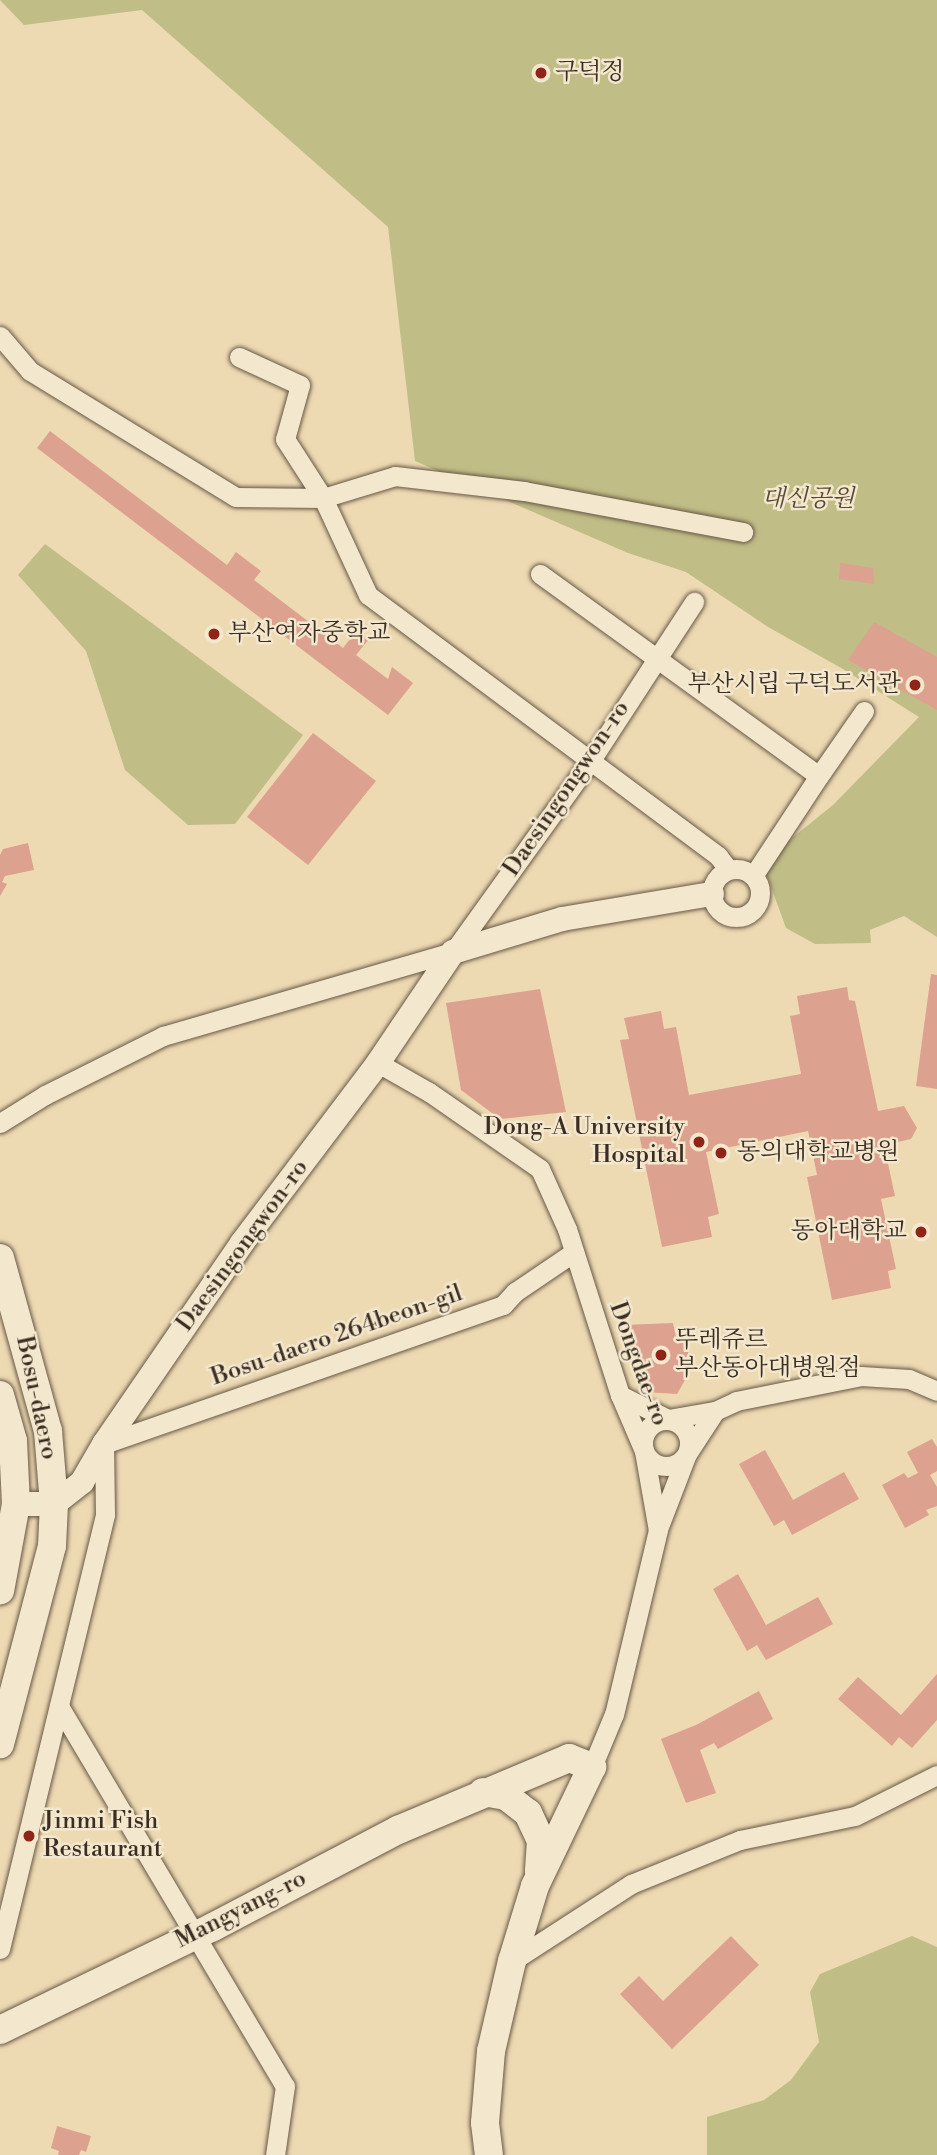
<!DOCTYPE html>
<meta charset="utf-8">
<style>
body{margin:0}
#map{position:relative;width:937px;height:2155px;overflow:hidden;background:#eddab3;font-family:"Libre Bodoni","Noto Serif KR",serif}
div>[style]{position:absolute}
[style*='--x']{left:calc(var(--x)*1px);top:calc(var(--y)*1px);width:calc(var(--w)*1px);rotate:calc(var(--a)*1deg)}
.green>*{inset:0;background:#c0bd87}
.building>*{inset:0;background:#dda18f}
.roads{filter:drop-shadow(0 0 2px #685846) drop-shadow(0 0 2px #685846)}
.minor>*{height:19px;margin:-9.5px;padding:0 9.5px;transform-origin:9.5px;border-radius:9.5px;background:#f3e7ce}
.minor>.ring{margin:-9.5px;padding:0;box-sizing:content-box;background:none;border:19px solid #f3e7ce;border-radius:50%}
.tertiary>*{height:24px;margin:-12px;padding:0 12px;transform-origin:12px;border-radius:12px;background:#f3e7ce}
.secondary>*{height:28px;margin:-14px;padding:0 14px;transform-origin:14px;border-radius:14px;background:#f3e7ce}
.dots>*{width:19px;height:19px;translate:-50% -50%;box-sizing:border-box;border:4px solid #f3e7ce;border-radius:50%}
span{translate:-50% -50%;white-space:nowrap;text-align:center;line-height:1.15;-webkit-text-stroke:5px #f3e7ce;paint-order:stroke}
.poi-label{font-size:24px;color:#3b2d21}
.left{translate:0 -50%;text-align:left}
.right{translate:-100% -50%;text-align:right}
.park-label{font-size:24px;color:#564a35;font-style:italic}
.street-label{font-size:24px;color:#3b2d21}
</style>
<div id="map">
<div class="green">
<i style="clip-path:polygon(0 0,937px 0,937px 937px,904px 916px,870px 930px,871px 943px,815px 944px,786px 928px,762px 862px,833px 805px,919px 717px,843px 669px,768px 627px,686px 572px,628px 553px,415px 461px,388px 227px,142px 10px,24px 25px)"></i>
<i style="clip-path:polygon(45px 544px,303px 735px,235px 824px,188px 825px,125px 770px,86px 651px,18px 575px)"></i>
<i style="clip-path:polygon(912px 1936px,937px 1947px,937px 2155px,707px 2155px,707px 2117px,764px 2100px,791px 2080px,819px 2042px,810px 1992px,820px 1974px)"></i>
</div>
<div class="building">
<i style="clip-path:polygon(50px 431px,227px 565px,236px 552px,261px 571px,254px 580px,343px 648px,357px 630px,369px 639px,356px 655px,388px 679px,392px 667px,413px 683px,388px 715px,37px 448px)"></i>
<i style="clip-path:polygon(840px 563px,873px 568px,874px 584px,839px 579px)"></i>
<i style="clip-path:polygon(874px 622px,937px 657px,937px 710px,848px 660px)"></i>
<i style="clip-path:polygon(313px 733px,376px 781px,308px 865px,247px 817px)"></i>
<i style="clip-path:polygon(28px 843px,34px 870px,5px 876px,2px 882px,7px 884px,0 896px,0 855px,3px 849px)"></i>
<i style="clip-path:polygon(931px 974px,937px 975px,937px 1089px,916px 1086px)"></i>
<i style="clip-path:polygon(847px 987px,849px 1000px,855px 1001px,878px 1111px,904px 1106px,917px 1128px,911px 1139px,884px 1145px,895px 1196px,881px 1199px,896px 1269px,888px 1271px,891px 1288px,832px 1300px,807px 1177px,817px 1175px,808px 1131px,706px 1152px,719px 1214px,708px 1217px,712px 1237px,662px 1247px,620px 1040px,629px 1039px,624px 1018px,661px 1011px,664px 1029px,676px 1027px,689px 1095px,801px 1074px,790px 1016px,800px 1014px,797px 996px)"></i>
<i style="clip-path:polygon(540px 989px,566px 1112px,500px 1119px,461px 1090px,446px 1003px)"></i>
<i style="clip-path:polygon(673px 1323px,676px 1337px,688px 1335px,689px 1373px,677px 1394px,645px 1392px,623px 1325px)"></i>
<i style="clip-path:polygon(932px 1439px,937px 1447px,937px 1471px,930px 1475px,937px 1487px,937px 1506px,926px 1510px,929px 1515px,905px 1528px,882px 1485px,904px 1473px,908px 1478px,918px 1473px,907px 1452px)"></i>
<i style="clip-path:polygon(765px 1450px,793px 1500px,844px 1472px,859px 1499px,792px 1535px,784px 1520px,774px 1526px,739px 1464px)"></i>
<i style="clip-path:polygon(738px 1574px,766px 1625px,818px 1597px,833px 1624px,766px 1660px,757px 1645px,747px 1651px,713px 1589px)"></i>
<i style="clip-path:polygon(937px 1674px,937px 1720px,912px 1748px,899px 1737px,892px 1746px,838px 1699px,858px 1677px,901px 1715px)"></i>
<i style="clip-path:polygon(759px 1691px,773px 1719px,718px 1749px,714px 1743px,700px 1750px,716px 1793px,686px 1803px,661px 1739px,696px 1725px)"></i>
<i style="clip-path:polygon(731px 1936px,759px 1965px,672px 2049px,620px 1994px,639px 1976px,663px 2001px)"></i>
<i style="clip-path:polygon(57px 2126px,91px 2136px,86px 2152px,81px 2150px,79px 2155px,58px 2155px,59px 2151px,51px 2148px)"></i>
</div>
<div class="roads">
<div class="minor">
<i style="--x:0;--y:336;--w:46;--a:49.4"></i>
<i style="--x:30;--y:371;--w:241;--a:31.5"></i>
<i style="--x:236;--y:497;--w:87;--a:0.7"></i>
<i style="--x:323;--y:498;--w:107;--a:65.1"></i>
<i style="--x:368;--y:595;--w:437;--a:36.7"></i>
<i style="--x:718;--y:856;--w:16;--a:52"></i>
<i style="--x:239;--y:357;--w:67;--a:24.7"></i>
<i style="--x:300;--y:385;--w:56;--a:105.5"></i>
<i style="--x:285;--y:439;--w:70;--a:57.2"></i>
<i style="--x:323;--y:498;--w:75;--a:-17"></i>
<i style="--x:395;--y:476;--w:130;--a:6.6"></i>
<i style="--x:524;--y:491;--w:223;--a:10.6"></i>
<i style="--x:540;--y:574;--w:344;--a:35.9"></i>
<i style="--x:819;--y:776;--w:79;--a:-55.3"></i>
<i class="ring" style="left:712px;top:869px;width:29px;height:29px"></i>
<i style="--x:753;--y:876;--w:120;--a:-56.6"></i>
<i style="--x:378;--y:1063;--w:59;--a:29.6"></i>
<i style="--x:429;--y:1092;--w:135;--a:34.7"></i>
<i style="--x:540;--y:1169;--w:66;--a:65.8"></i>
<i style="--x:567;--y:1229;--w:174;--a:72.3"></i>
<i style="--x:620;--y:1395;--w:61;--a:66.8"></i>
<i style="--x:644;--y:1451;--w:80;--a:80"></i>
<i style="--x:658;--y:1530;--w:189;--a:103.4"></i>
<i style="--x:614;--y:1714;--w:57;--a:112.5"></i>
<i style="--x:0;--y:1123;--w:53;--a:-31.9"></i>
<i style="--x:45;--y:1095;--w:132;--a:-26.6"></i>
<i style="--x:163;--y:1036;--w:302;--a:-16.2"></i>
<i style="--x:453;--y:952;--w:236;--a:-54.3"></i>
<i style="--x:591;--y:760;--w:189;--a:-56.9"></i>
<i style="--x:620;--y:1395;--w:54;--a:26.6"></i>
<i style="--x:668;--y:1419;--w:48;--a:-9.7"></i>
<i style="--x:715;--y:1411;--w:23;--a:-25"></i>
<i style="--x:736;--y:1401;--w:127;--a:-11.3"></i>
<i style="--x:861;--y:1376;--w:48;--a:3.6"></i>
<i style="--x:909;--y:1379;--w:30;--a:23"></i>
<i class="ring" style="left:643px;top:1420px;width:27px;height:27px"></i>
<i style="--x:658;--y:1529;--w:80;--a:-68.9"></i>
<i style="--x:687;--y:1454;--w:51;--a:-56.9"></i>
<i style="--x:59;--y:1706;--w:442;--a:59.3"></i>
<i style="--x:285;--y:2086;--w:70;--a:98.2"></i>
<i style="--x:0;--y:1949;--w:447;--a:-76.4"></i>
<i style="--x:105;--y:1514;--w:70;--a:-90.8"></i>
<i style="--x:104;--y:1444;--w:423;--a:-19.2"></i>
<i style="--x:503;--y:1305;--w:18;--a:-47"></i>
<i style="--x:515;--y:1292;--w:71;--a:-34.1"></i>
<i style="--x:512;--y:1961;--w:142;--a:-32.9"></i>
<i style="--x:631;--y:1884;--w:118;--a:-22"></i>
<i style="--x:740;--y:1840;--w:117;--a:-11.8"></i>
<i style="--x:855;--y:1816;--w:92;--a:-26.6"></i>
</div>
<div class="tertiary">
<i style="--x:16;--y:1504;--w:38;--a:0"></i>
<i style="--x:54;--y:1504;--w:36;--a:-38"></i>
<i style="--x:82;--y:1482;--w:44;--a:-59.9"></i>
<i style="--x:104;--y:1444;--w:244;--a:-55.5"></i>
<i style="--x:242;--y:1243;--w:226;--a:-52.9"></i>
<i style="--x:378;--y:1063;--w:134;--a:-56"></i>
<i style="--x:453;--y:952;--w:114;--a:-16.8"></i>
<i style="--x:562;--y:919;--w:152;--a:-9.5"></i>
</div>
<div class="secondary">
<i style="--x:0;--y:1258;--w:180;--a:74.5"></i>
<i style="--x:48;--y:1431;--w:73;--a:85.3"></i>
<i style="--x:54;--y:1504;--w:42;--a:92.7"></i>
<i style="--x:52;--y:1546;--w:205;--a:104.7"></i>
<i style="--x:0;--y:1395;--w:48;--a:74.2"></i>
<i style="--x:13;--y:1441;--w:63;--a:87.3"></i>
<i style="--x:16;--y:1504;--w:88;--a:100.4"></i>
<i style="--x:483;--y:1792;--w:23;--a:10"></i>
<i style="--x:506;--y:1796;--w:28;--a:38"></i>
<i style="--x:528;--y:1813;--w:31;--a:65"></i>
<i style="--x:541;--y:1841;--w:30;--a:94"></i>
<i style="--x:0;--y:2030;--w:237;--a:-25.8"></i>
<i style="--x:213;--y:1927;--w:209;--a:-27.7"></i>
<i style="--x:398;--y:1830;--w:186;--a:-22.8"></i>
<i style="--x:569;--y:1758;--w:25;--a:21"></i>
<i style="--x:592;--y:1767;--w:132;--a:115.6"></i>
<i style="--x:535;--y:1886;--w:78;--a:107"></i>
<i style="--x:512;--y:1961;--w:92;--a:103.1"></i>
<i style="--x:491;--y:2051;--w:72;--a:94.8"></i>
<i style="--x:485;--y:2123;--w:32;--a:83"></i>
</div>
</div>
<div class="dots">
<i style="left:541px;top:73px;background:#8f2418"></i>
<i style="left:214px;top:634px;background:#8f2418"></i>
<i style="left:915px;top:685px;background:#8f2418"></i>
<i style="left:699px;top:1142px;background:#8f2418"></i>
<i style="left:721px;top:1153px;background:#8f2418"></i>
<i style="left:921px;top:1232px;background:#8f2418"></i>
<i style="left:661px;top:1355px;background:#8f2418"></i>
<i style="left:29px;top:1836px;background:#8f2418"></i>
</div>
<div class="poi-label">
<span class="left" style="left:555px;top:73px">구덕정</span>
<span class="left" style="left:228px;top:634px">부산여자중학교</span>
<span class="right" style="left:901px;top:685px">부산시립 구덕도서관</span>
<span class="right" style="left:685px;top:1142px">Dong-A University<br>Hospital</span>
<span class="left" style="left:737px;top:1153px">동의대학교병원</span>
<span class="right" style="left:907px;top:1232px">동아대학교</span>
<span class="left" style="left:675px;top:1355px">뚜레쥬르<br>부산동아대병원점</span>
<span class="left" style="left:43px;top:1836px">Jinmi Fish<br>Restaurant</span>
</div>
<div class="park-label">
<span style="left:808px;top:500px">대신공원</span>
</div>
<div class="street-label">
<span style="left:567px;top:789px;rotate:-56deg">Daesingongwon-ro</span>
<span style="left:243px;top:1246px;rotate:-54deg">Daesingongwon-ro</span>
<span style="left:337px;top:1336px;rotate:-19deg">Bosu-daero 264beon-gil</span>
<span style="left:638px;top:1364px;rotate:70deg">Dongdae-ro</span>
<span style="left:36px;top:1398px;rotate:78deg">Bosu-daero</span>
<span style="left:241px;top:1910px;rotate:-27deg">Mangyang-ro</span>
</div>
</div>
